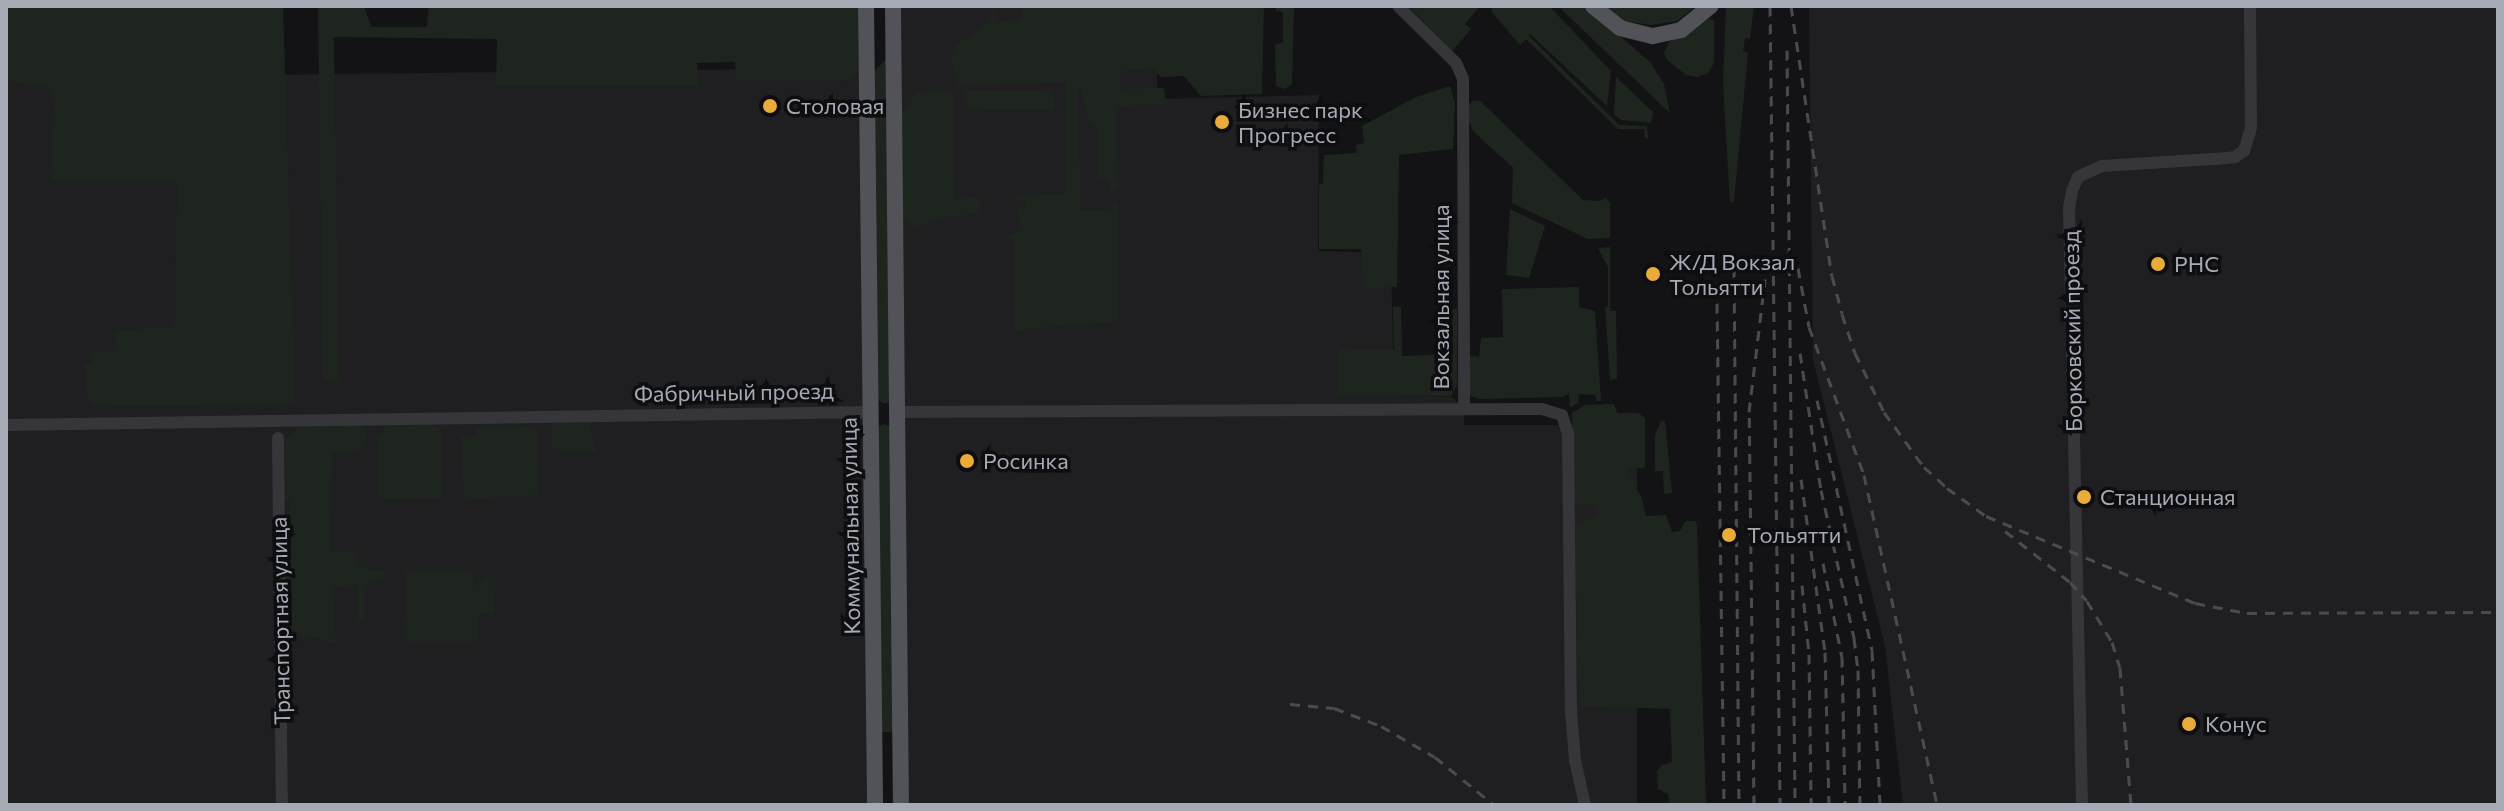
<!DOCTYPE html>
<meta charset="utf-8">
<style>
body{margin:0}
#map{position:relative;width:2504px;height:811px;overflow:hidden;background:#131315;font-family:Commissioner,sans-serif}
div>[style]{position:absolute}
[style*='--x']{left:calc(var(--x)*1px);top:calc(var(--y)*1px);width:calc(var(--w)*1px);rotate:calc(var(--a)*1deg)}
.built>*{inset:0;background:#1f1f22}
.green>*{inset:0;background:#1e251f}
.minor>*{height:12px;margin:-6px;padding:0 6px;transform-origin:6px;border-radius:6px;background:#35353a}
.major>*{height:16px;margin:-8px;padding:0 8px;transform-origin:8px;border-radius:8px;background:#515359}
.rail>*{height:3px;margin-top:-1.5px;transform-origin:0;background:repeating-linear-gradient(90deg,#4a4b51 0 10px,transparent 0 18px)}
.dots>*{width:22px;height:22px;translate:-50% -50%;box-sizing:border-box;border:4px solid #0e0e10;border-radius:50%}
span{translate:-50% -50%;white-space:nowrap;text-align:center;line-height:1.15;-webkit-text-stroke:7px #0e0e10;paint-order:stroke}
.poi-label{font-size:22px;color:#a6aab5}
.left{translate:0 -50%;text-align:left}
.street-label{font-size:22px;color:#a6aab5}
.frame{position:absolute;inset:0;border:8px solid #a6aab5;pointer-events:none}
</style>
<div id="map">
<div class="built">
<i style="clip-path:polygon(901px 6px,1158px 6px,1157px 99px,1319px 95px,1318px 251px,1391px 253px,1394px 395px,1452px 397px,1464px 409px,1464px 425px,1637px 425px,1637px 805px,908px 805px)"></i>
<i style="clip-path:polygon(1809px 6px,2498px 6px,2498px 805px,1903px 805px,1885px 646px,1813px 360px)"></i>
<i style="clip-path:polygon(859px 68px,868px 805px,6px 805px,6px 78px)"></i>
</div>
<div class="green">
<i style="clip-path:polygon(6px 6px,283px 6px,295px 404px,97px 407px,88px 399px,84px 364px,91px 364px,92px 353px,116px 351px,116px 330px,175px 327px,177px 181px,51px 181px,53px 99px,46px 87px,6px 80px)"></i>
<i style="clip-path:polygon(318px 6px,364px 6px,371px 27px,427px 27px,429px 6px,858px 6px,859px 68px,851px 80px,737px 81px,735px 62px,697px 63px,699px 86px,496px 86px,497px 39px,334px 37px,339px 381px,323px 382px)"></i>
<i style="clip-path:polygon(1022px 6px,1264px 6px,1262px 94px,1201px 96px,1184px 76px,1161px 77px,1153px 68px,1120px 72px,1120px 89px,1164px 88px,1166px 104px,1116px 106px,1117px 190px,1110px 191px,1109px 179px,1097px 180px,1097px 129px,1087px 117px,1082px 88px,1077px 88px,1081px 210px,1112px 209px,1113px 202px,1117px 202px,1119px 321px,1015px 330px,1013px 240px,1009px 239px,1010px 235px,1021px 232px,1018px 209px,1026px 209px,1026px 200px,1016px 200px,1016px 196px,1067px 193px,1066px 82px,959px 85px,951px 55px,956px 45px,987px 24px,995px 7px,996px 23px,1022px 20px)"></i>
<i style="clip-path:polygon(1276px 6px,1294px 6px,1292px 84px,1285px 89px,1276px 86px,1275px 44px,1283px 43px,1283px 12px,1276px 11px)"></i>
<i style="clip-path:polygon(1408px 6px,1480px 6px,1465px 24px,1471px 29px,1452px 51px)"></i>
<i style="clip-path:polygon(1492px 6px,1549px 6px,1611px 71px,1607px 106px,1530px 34px,1529px 36px,1619px 125px,1647px 126px,1648px 138px,1645px 138px,1644px 129px,1618px 129px,1526px 39px,1520px 45px,1492px 12px)"></i>
<i style="clip-path:polygon(1558px 6px,1585px 6px,1650px 62px,1664px 84px,1670px 113px)"></i>
<i style="clip-path:polygon(1606px 6px,1696px 6px,1677px 21px,1651px 25px,1624px 21px)"></i>
<i style="clip-path:polygon(1726px 6px,1754px 6px,1750px 39px,1745px 38px,1743px 51px,1748px 53px,1734px 201px,1730px 203px,1723px 84px)"></i>
<i style="clip-path:polygon(1708px 19px,1714px 20px,1714px 63px,1708px 73px,1698px 77px,1686px 75px,1667px 60px,1664px 53px,1669px 42px)"></i>
<i style="clip-path:polygon(887px 58px,890px 401px,885px 404px,877px 400px,872px 74px)"></i>
<i style="clip-path:polygon(1616px 77px,1653px 112px,1651px 123px,1621px 120px,1614px 114px)"></i>
<i style="clip-path:polygon(1450px 86px,1455px 103px,1453px 149px,1399px 155px,1397px 287px,1364px 288px,1361px 249px,1319px 249px,1319px 185px,1323px 183px,1324px 155px,1357px 153px,1356px 145px,1364px 143px,1362px 126px,1416px 97px)"></i>
<i style="clip-path:polygon(1049px 89px,1054px 99px,1054px 110px,970px 111px,965px 105px,964px 96px,969px 90px)"></i>
<i style="clip-path:polygon(953px 91px,955px 199px,980px 198px,980px 214px,942px 217px,914px 228px,902px 219px,902px 114px,916px 93px)"></i>
<i style="clip-path:polygon(1472px 101px,1480px 101px,1583px 200px,1600px 201px,1606px 198px,1610px 203px,1610px 238px,1588px 239px,1512px 203px,1513px 168px,1531px 184px,1474px 132px,1469px 122px,1468px 107px)"></i>
<i style="clip-path:polygon(1510px 209px,1545px 226px,1529px 278px,1506px 275px)"></i>
<i style="clip-path:polygon(1610px 247px,1610px 311px,1616px 311px,1617px 379px,1610px 380px,1605px 307px,1608px 306px,1608px 267px,1598px 248px)"></i>
<i style="clip-path:polygon(1579px 287px,1579px 307px,1595px 311px,1601px 401px,1597px 401px,1595px 395px,1579px 394px,1578px 403px,1570px 407px,1569px 393px,1563px 397px,1479px 399px,1469px 395px,1469px 355px,1479px 357px,1481px 338px,1503px 337px,1502px 289px)"></i>
<i style="clip-path:polygon(1393px 306px,1401px 307px,1402px 356px,1453px 354px,1452px 309px,1457px 309px,1457px 385px,1451px 396px,1337px 395px,1339px 349px,1394px 350px)"></i>
<i style="clip-path:polygon(1614px 404px,1617px 413px,1638px 413px,1645px 418px,1645px 468px,1626px 469px,1642px 499px,1646px 516px,1666px 515px,1672px 532px,1680px 531px,1685px 521px,1696px 521px,1697px 526px,1706px 805px,1670px 805px,1668px 794px,1658px 789px,1657px 771px,1662px 765px,1672px 762px,1670px 709px,1579px 706px,1575px 525px,1597px 516px,1596px 505px,1574px 504px,1572px 413px,1585px 405px)"></i>
<i style="clip-path:polygon(1661px 421px,1665px 421px,1672px 493px,1664px 494px,1663px 471px,1655px 471px,1655px 435px)"></i>
<i style="clip-path:polygon(589px 422px,596px 451px,561px 451px,552px 446px,551px 423px)"></i>
<i style="clip-path:polygon(884px 424px,890px 426px,895px 732px,879px 732px,878px 427px)"></i>
<i style="clip-path:polygon(361px 425px,366px 434px,362px 451px,332px 453px,331px 552px,354px 551px,360px 566px,370px 570px,383px 570px,384px 579px,369px 580px,365px 586px,364px 620px,358px 620px,357px 585px,332px 586px,336px 643px,291px 633px,287px 626px,284px 517px,290px 510px,290px 500px,284px 500px,285px 439px,298px 428px)"></i>
<i style="clip-path:polygon(435px 425px,441px 429px,443px 498px,383px 499px,377px 495px,378px 439px,386px 426px)"></i>
<i style="clip-path:polygon(534px 426px,538px 432px,539px 495px,464px 499px,461px 437px,476px 437px,477px 428px)"></i>
<i style="clip-path:polygon(473px 571px,473px 587px,484px 577px,496px 577px,494px 615px,478px 614px,478px 641px,408px 641px,404px 635px,406px 572px)"></i>
</div>
<div class="minor">
<i style="--x:1398;--y:6;--w:81;--a:44.5"></i>
<i style="--x:1456;--y:63;--w:17;--a:66"></i>
<i style="--x:1463;--y:79;--w:330;--a:89.8"></i>
<i style="--x:896;--y:412;--w:646;--a:-0.27"></i>
<i style="--x:1542;--y:409;--w:21;--a:17"></i>
<i style="--x:1562;--y:415;--w:19;--a:72"></i>
<i style="--x:1568;--y:433;--w:278;--a:89.4"></i>
<i style="--x:1571;--y:711;--w:49;--a:85.3"></i>
<i style="--x:1575;--y:760;--w:46;--a:77.5"></i>
<i style="--x:6;--y:425;--w:865;--a:-0.86"></i>
<i style="--x:278;--y:438;--w:367;--a:89.4"></i>
<i style="--x:2082;--y:805;--w:597;--a:-91.25"></i>
<i style="--x:2069;--y:208;--w:17;--a:-80"></i>
<i style="--x:2072;--y:191;--w:15;--a:-67"></i>
<i style="--x:2078;--y:177;--w:26;--a:-25"></i>
<i style="--x:2102;--y:166;--w:112;--a:-3.6"></i>
<i style="--x:2214;--y:159;--w:21;--a:-5"></i>
<i style="--x:2235;--y:157;--w:11;--a:-34"></i>
<i style="--x:2244;--y:151;--w:24;--a:-73"></i>
<i style="--x:2251;--y:128;--w:122;--a:-90.5"></i>
</div>
<div class="major">
<i style="--x:866;--y:6;--w:799;--a:89.35"></i>
<i style="--x:893;--y:6;--w:799;--a:89.43"></i>
<i style="--x:1593;--y:6;--w:35;--a:39"></i>
<i style="--x:1620;--y:28;--w:34;--a:14"></i>
<i style="--x:1653;--y:36;--w:29;--a:-12"></i>
<i style="--x:1681;--y:30;--w:38;--a:-39"></i>
</div>
<div class="rail">
<i style="--x:1770;--y:6;--w:799;--a:89.28"></i>
<i style="--x:1791;--y:6;--w:273;--a:81.4"></i>
<i style="--x:1832;--y:276;--w:39;--a:75"></i>
<i style="--x:1842;--y:314;--w:41;--a:71.6"></i>
<i style="--x:1855;--y:353;--w:66;--a:63.8"></i>
<i style="--x:1884;--y:412;--w:68;--a:54"></i>
<i style="--x:1924;--y:467;--w:31;--a:42"></i>
<i style="--x:1947;--y:488;--w:48;--a:35.7"></i>
<i style="--x:1986;--y:516;--w:226;--a:22.6"></i>
<i style="--x:2195;--y:603;--w:53;--a:10.9"></i>
<i style="--x:2247;--y:613;--w:251;--a:-0.2"></i>
<i style="--x:1787;--y:50;--w:755;--a:89.39"></i>
<i style="--x:1734;--y:267;--w:538;--a:89.47"></i>
<i style="--x:1798;--y:268;--w:60;--a:79.4"></i>
<i style="--x:1809;--y:327;--w:158;--a:69.6"></i>
<i style="--x:1864;--y:475;--w:338;--a:77.5"></i>
<i style="--x:1717;--y:303;--w:502;--a:89.2"></i>
<i style="--x:1800;--y:353;--w:139;--a:81.3"></i>
<i style="--x:1821;--y:490;--w:152;--a:77.4"></i>
<i style="--x:1854;--y:638;--w:32;--a:83"></i>
<i style="--x:1858;--y:670;--w:135;--a:89.2"></i>
<i style="--x:1817;--y:400;--w:257;--a:77.6"></i>
<i style="--x:1872;--y:651;--w:154;--a:87"></i>
<i style="--x:1801;--y:479;--w:175;--a:82.1"></i>
<i style="--x:1825;--y:652;--w:153;--a:88.5"></i>
<i style="--x:2005;--y:531;--w:83;--a:38.1"></i>
<i style="--x:2070;--y:582;--w:25;--a:48"></i>
<i style="--x:2087;--y:601;--w:48;--a:58.6"></i>
<i style="--x:2112;--y:642;--w:27;--a:73"></i>
<i style="--x:2120;--y:668;--w:137;--a:85.4"></i>
<i style="--x:1823;--y:563;--w:96;--a:78.6"></i>
<i style="--x:1842;--y:657;--w:148;--a:88.8"></i>
<i style="--x:1802;--y:585;--w:69;--a:84.2"></i>
<i style="--x:1809;--y:654;--w:151;--a:89.2"></i>
<i style="--x:1290;--y:704;--w:44;--a:5.2"></i>
<i style="--x:1334;--y:708;--w:50;--a:21"></i>
<i style="--x:1381;--y:726;--w:62;--a:29.9"></i>
<i style="--x:1435;--y:757;--w:76;--a:39.1"></i>
<i style="--x:1754;--y:805;--w:393;--a:-90.7"></i>
<i style="--x:1749;--y:412;--w:134;--a:-83.1"></i>
</div>
<div class="dots">
<i style="left:770px;top:106px;background:#e9ac38"></i>
<i style="left:1222px;top:122px;background:#e9ac38"></i>
<i style="left:2158px;top:264px;background:#e9ac38"></i>
<i style="left:1653px;top:274px;background:#e9ac38"></i>
<i style="left:967px;top:461px;background:#e9ac38"></i>
<i style="left:2084px;top:497px;background:#e9ac38"></i>
<i style="left:1729px;top:535px;background:#e9ac38"></i>
<i style="left:2189px;top:724px;background:#e9ac38"></i>
</div>
<div class="poi-label">
<span class="left" style="left:786px;top:106px">Столовая</span>
<span class="left" style="left:1238px;top:122px">Бизнес парк<br>Прогресс</span>
<span class="left" style="left:1669px;top:274px">Ж/Д Вокзал<br>Тольятти</span>
<span class="left" style="left:2174px;top:264px">РНС</span>
<span class="left" style="left:983px;top:461px">Росинка</span>
<span class="left" style="left:2100px;top:497px">Станционная</span>
<span class="left" style="left:1747px;top:535px">Тольятти</span>
<span class="left" style="left:2205px;top:724px">Конус</span>
</div>
<div class="street-label">
<span style="left:1441px;top:297px;rotate:-90deg">Вокзальная улица</span>
<span style="left:2072px;top:331px;rotate:-91deg">Борковский проезд</span>
<span style="left:734px;top:392px;rotate:-1deg">Фабричный проезд</span>
<span style="left:850px;top:526px;rotate:-91deg">Коммунальная улица</span>
<span style="left:280px;top:621px;rotate:-91deg">Транспортная улица</span>
</div>
<div class="frame"></div>
</div>
